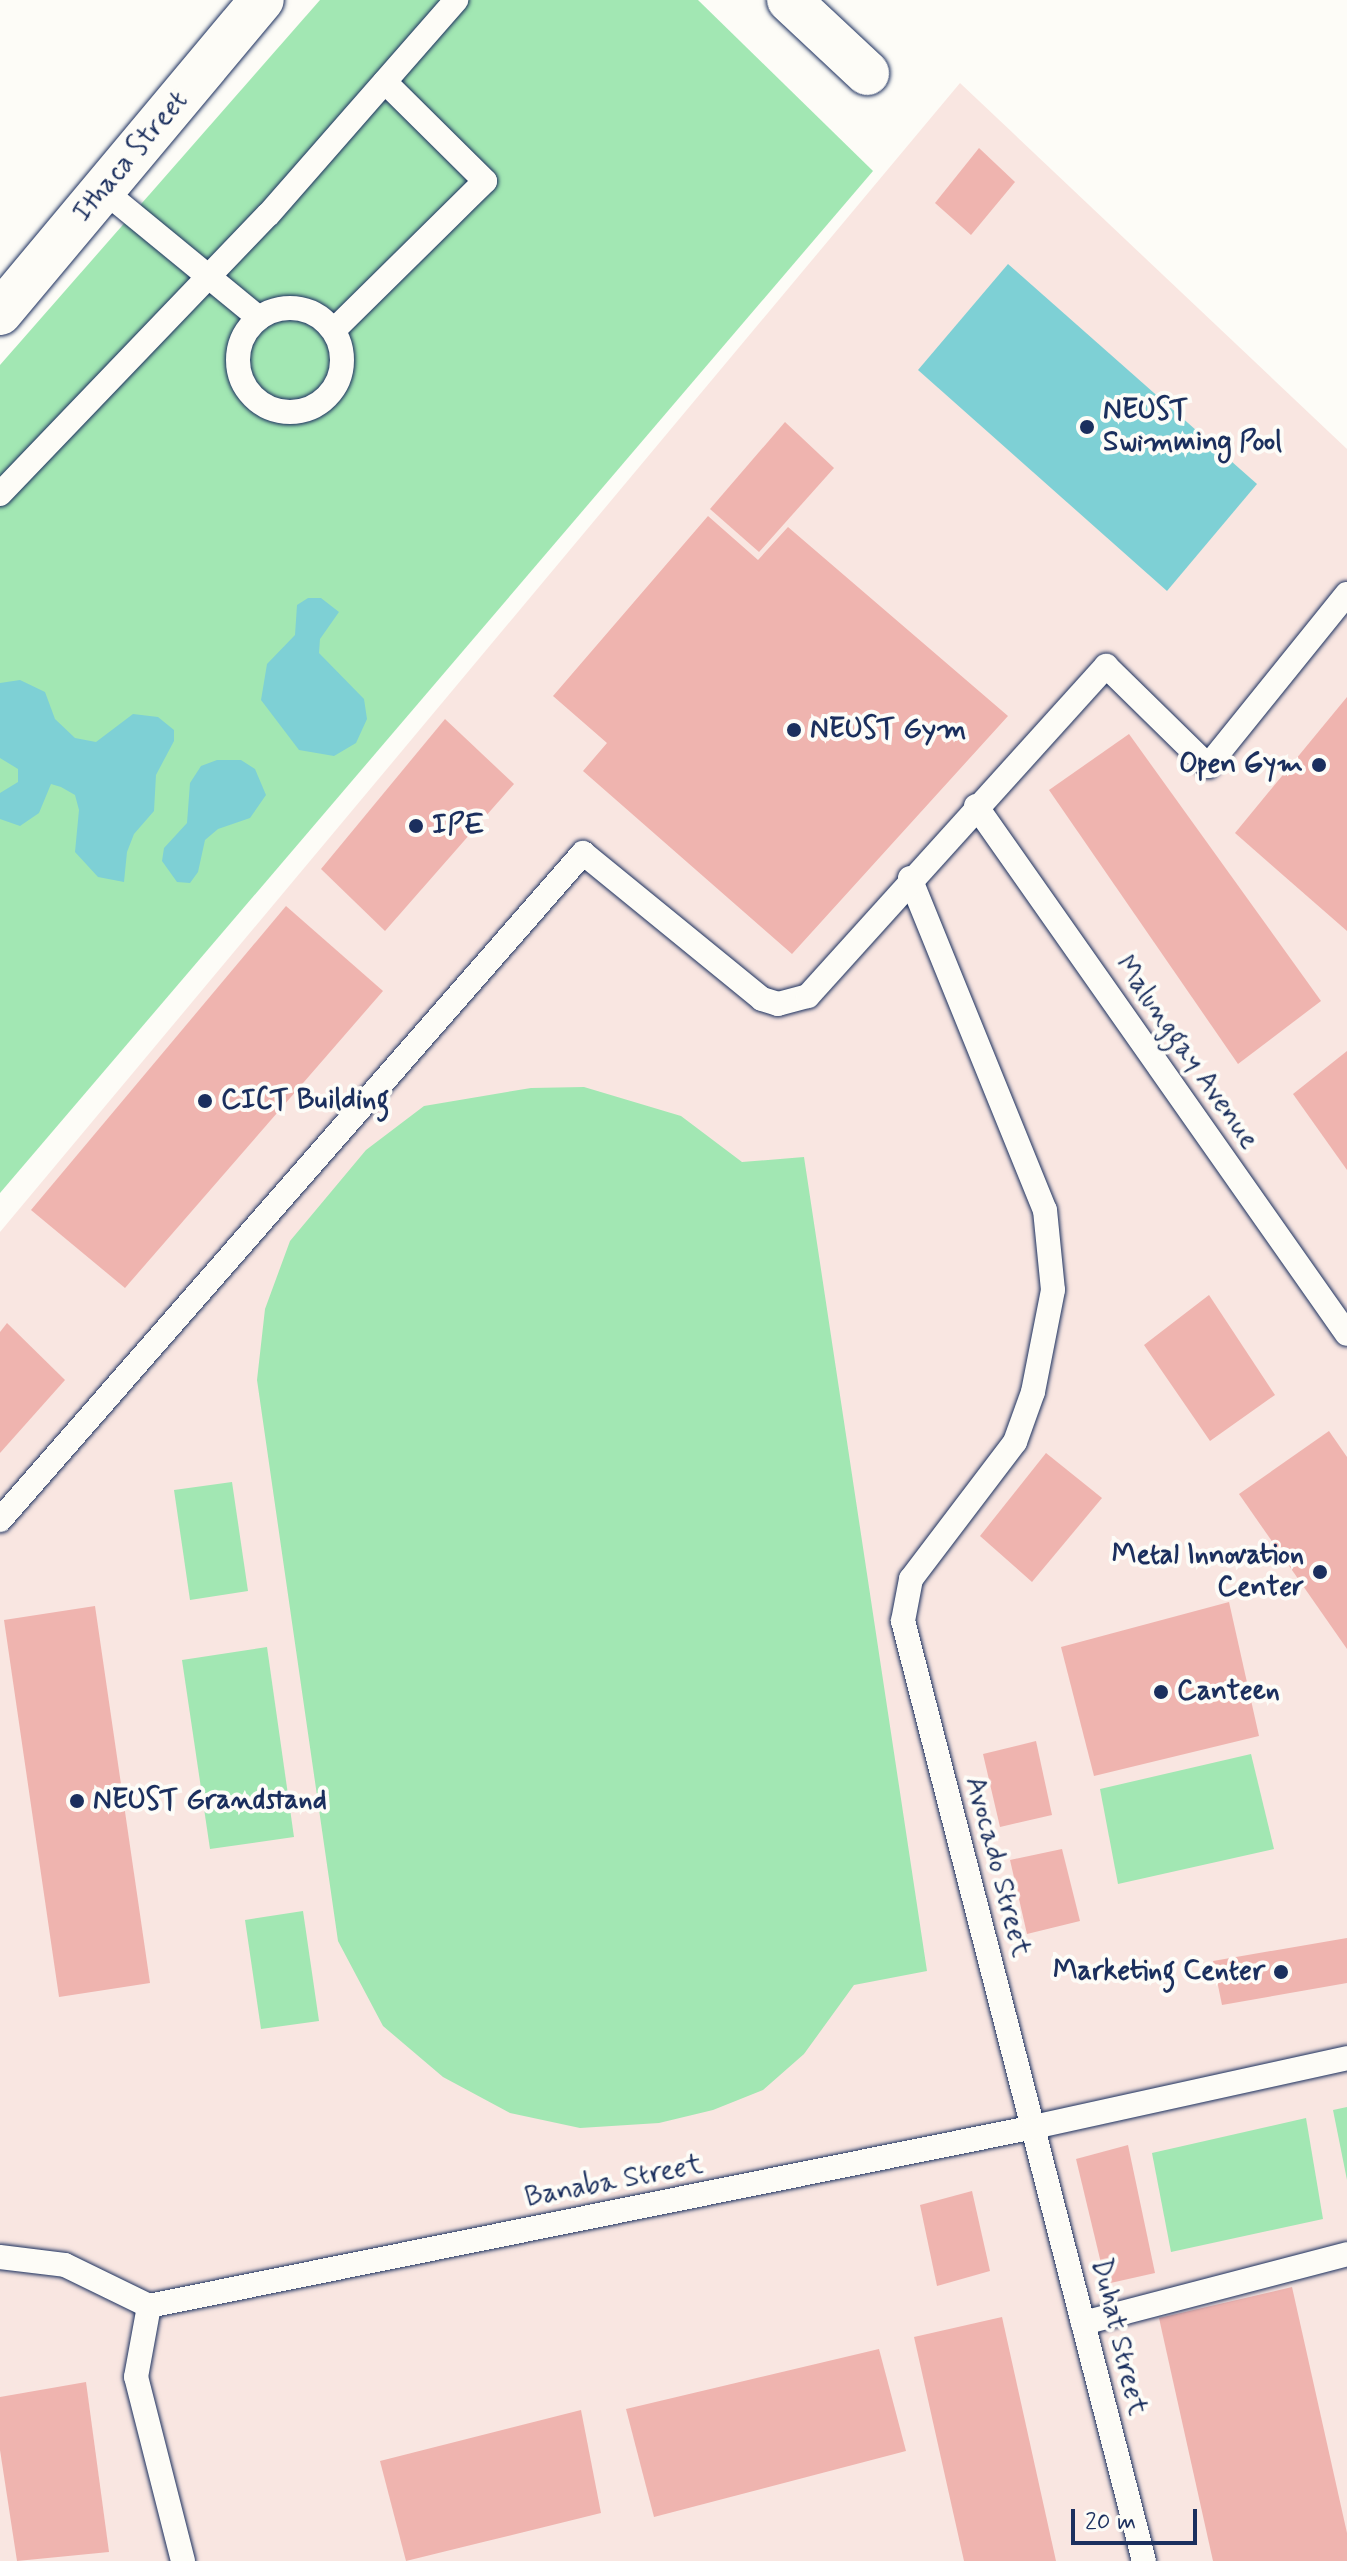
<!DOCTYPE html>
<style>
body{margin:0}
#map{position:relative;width:1347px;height:2561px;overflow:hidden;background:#fdfcf7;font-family:Mynerve,sans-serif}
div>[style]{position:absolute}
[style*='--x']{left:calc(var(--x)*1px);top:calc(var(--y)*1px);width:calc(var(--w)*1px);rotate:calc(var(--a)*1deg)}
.built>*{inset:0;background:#f9e6e1}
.green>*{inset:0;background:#a2e7b3}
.water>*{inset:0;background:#7ed0d5}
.building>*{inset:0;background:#efb4af}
.roads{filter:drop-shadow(0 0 2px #1b2f5e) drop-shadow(0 0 2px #1b2f5e)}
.lane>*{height:24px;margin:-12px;padding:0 12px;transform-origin:12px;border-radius:12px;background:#fdfcf7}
.lane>.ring{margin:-12px;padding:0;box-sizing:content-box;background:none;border:24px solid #fdfcf7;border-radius:50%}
.street>*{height:44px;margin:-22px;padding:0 22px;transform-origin:22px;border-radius:22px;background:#fdfcf7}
.dots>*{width:22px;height:22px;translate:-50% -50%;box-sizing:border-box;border:4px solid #fdfcf7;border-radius:50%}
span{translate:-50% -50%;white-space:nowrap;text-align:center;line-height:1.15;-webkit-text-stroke:8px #fdfcf7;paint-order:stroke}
.street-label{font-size:28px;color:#1b2f5e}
.poi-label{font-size:28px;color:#1b2f5e;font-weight:700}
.left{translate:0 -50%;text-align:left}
.right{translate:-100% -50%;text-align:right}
.scale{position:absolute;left:1071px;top:2509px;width:126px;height:36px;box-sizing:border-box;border:4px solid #1b2f5e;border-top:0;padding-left:10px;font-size:24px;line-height:28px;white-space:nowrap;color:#1b2f5e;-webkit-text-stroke:6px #fdfcf7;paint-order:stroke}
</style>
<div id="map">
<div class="built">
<i style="clip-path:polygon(960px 83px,1347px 449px,1347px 2561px,0 2561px,0 1232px)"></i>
</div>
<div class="green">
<i style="clip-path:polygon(320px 0,698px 0,873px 171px,0 1193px,0 365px)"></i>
<i style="clip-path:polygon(584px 1087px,681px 1116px,742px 1162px,804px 1157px,927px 1971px,854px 1985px,804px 2054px,763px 2090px,713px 2110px,659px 2123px,580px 2128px,510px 2113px,443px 2077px,383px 2026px,338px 1941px,257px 1380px,265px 1309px,290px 1241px,366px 1150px,424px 1106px,531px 1088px)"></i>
<i style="clip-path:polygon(232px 1482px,248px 1591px,190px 1600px,174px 1490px)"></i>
<i style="clip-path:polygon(267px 1647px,294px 1837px,210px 1849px,182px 1660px)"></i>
<i style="clip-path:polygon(1251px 1754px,1274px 1849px,1118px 1884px,1100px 1789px)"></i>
<i style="clip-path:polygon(303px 1911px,319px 2021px,261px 2029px,245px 1920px)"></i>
<i style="clip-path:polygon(1347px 2107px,1347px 2180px,1333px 2110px)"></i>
<i style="clip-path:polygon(1306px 2118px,1323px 2219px,1171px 2252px,1152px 2153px)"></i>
</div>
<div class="water">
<i style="clip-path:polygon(1008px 264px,1257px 484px,1167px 591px,918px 370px)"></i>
<i style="clip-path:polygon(308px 598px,321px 598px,339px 612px,320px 639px,319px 653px,364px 699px,367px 719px,356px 743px,334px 756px,299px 750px,261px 700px,267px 664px,295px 635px,297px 605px)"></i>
<i style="clip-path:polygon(20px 680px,45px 692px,55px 719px,75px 738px,96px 742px,133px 714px,158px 717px,174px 730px,174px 741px,156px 775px,154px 811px,134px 834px,127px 852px,124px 882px,98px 877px,75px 852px,79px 810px,75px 795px,61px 787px,51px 784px,39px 813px,20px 826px,0 819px,0 793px,18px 782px,18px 769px,0 758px,0 683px)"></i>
<i style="clip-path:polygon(217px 760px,241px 760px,255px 769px,266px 795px,250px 818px,218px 829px,205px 840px,198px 872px,190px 883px,177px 882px,162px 861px,164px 848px,187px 823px,190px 783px,201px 766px)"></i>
</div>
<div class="building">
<i style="clip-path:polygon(979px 148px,1015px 182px,971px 235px,935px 203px)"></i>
<i style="clip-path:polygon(785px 422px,834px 468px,759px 552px,710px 509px)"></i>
<i style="clip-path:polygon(708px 516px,758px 560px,788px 527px,1008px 716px,792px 954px,583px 771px,607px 743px,553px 696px)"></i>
<i style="clip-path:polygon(1347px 697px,1347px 931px,1235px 833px)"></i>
<i style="clip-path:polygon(445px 719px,514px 784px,385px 931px,321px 869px)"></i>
<i style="clip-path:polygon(1129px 734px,1321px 1001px,1238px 1064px,1049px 790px)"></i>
<i style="clip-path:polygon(286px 906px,383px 991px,125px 1288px,31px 1210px)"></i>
<i style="clip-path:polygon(1347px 1051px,1347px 1170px,1293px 1094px)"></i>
<i style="clip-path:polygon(1209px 1295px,1275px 1395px,1210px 1441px,1144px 1345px)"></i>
<i style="clip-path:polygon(7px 1323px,65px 1380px,0 1453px,0 1332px)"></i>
<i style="clip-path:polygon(1329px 1431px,1347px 1457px,1347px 1649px,1239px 1494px)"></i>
<i style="clip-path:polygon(1046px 1453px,1102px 1498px,1032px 1582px,980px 1536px)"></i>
<i style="clip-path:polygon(1229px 1602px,1259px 1736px,1094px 1776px,1061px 1647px)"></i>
<i style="clip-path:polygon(95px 1606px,150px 1983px,59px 1997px,4px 1620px)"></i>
<i style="clip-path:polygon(1036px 1741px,1052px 1815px,1000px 1827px,983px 1754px)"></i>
<i style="clip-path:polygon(1062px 1849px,1080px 1921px,1027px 1934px,1010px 1860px)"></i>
<i style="clip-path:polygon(1347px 1938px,1347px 1983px,1222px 2005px,1213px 1961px)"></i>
<i style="clip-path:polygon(1128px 2145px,1155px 2273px,1106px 2284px,1076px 2159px)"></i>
<i style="clip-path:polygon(972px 2191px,990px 2271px,937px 2286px,920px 2205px)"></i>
<i style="clip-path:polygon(1292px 2287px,1347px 2533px,1347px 2561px,1213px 2561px,1159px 2318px)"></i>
<i style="clip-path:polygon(1002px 2317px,1056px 2561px,964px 2561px,914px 2337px)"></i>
<i style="clip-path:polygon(879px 2349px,906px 2451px,654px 2517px,626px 2409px)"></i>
<i style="clip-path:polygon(86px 2382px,109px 2552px,17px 2561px,0 2450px,0 2397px)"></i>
<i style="clip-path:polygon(581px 2410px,601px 2513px,406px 2561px,380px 2461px)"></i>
</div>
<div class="roads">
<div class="lane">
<i style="--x:103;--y:190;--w:202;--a:39.4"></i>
<i class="ring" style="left:238px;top:308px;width:80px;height:80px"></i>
<i style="--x:334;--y:330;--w:212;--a:-44.6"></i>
<i style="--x:485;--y:181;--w:141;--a:-135.3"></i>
<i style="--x:0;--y:494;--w:387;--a:-46.2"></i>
<i style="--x:268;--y:215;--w:286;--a:-48.8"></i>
<i style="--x:976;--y:806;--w:645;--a:54.91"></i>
<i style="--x:910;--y:878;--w:358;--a:67.9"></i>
<i style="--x:1045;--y:1210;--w:80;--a:84.3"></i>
<i style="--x:1053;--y:1290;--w:104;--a:101.1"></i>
<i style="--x:1033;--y:1392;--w:53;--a:109.8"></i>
<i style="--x:1015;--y:1442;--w:172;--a:127.2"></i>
<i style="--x:911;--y:1579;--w:43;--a:100.8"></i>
<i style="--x:903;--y:1621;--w:970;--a:75.62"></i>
<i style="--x:0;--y:1520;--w:886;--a:-48.84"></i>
<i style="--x:583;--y:853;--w:231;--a:39.2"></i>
<i style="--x:762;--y:999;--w:17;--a:17"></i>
<i style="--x:778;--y:1004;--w:31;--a:-15"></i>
<i style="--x:808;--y:996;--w:445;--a:-47.9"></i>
<i style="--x:1106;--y:666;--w:143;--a:44.4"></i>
<i style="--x:1208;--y:766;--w:221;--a:-51.1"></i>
<i style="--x:0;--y:2257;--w:65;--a:7"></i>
<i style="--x:65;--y:2265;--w:93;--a:26"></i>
<i style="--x:1083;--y:2323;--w:273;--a:-14.6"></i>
<i style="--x:183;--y:2561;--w:190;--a:-104.3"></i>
<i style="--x:136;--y:2377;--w:72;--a:-79.6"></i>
<i style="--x:149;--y:2306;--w:903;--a:-11.43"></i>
<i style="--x:1034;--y:2127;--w:321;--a:-12.4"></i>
</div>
<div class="street">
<i style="--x:789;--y:0;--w:107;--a:43.1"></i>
<i style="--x:0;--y:313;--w:408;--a:-50.1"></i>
</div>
</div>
<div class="dots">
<i style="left:1087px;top:427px;background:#1b2f5e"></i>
<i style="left:794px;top:730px;background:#1b2f5e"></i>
<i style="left:1319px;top:765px;background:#1b2f5e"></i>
<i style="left:416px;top:826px;background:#1b2f5e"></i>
<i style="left:205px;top:1101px;background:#1b2f5e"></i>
<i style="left:1320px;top:1572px;background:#1b2f5e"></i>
<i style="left:1161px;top:1692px;background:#1b2f5e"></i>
<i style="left:77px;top:1801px;background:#1b2f5e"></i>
<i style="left:1281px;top:1972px;background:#1b2f5e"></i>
</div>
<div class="street-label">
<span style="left:131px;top:157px;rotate:-50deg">Ithaca Street</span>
<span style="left:1186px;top:1053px;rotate:55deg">Malunggay Avenue</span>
<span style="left:997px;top:1867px;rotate:75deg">Avocado Street</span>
<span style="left:614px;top:2182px;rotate:-11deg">Banaba Street</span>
<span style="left:1118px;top:2337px;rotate:76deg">Duhat Street</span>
</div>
<div class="poi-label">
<span class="left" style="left:1103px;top:427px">NEUST<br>Swimming Pool</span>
<span class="left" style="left:810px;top:730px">NEUST Gym</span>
<span class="right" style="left:1303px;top:765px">Open Gym</span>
<span class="left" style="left:432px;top:826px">IPE</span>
<span class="left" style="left:221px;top:1101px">CICT Building</span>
<span class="right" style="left:1304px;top:1572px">Metal Innovation<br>Center</span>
<span class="left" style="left:1177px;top:1692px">Canteen</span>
<span class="left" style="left:93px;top:1801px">NEUST Grandstand</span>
<span class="right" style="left:1265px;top:1972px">Marketing Center</span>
</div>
<div class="scale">20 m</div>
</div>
